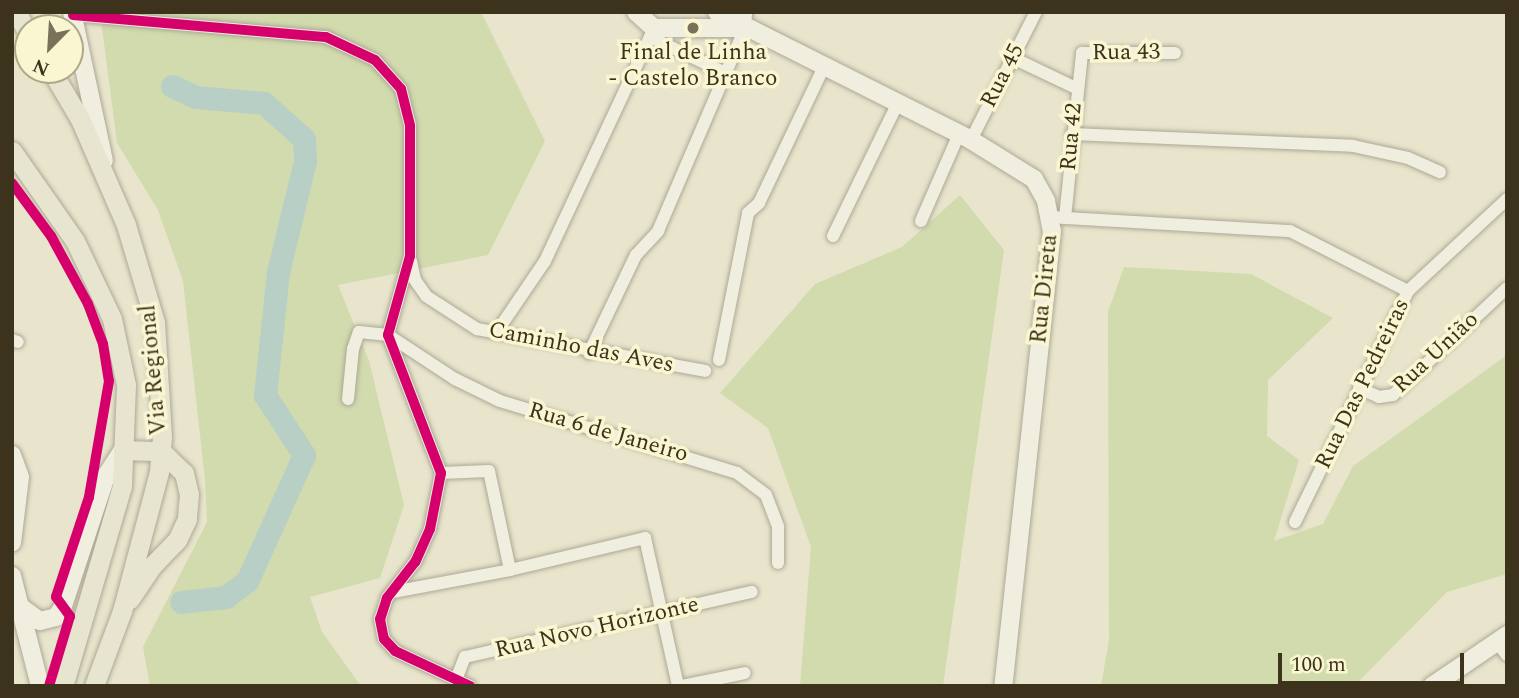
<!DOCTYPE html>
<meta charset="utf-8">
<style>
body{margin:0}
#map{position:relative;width:1519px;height:698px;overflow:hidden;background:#e8e5cc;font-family:Spectral,serif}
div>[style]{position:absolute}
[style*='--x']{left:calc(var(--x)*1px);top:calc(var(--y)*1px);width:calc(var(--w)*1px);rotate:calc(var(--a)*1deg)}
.green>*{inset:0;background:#d1dbad}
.river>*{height:23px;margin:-11.5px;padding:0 11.5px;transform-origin:11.5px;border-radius:11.5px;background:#b8cfc5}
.roads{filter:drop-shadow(0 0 2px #ada896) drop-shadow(0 0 2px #ada896)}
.street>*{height:12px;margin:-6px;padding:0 6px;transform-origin:6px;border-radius:6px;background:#efeedf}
.secondary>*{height:18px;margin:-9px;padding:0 9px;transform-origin:9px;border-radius:9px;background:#efeedf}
.primary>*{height:19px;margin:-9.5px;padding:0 9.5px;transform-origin:9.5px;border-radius:9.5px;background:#e7e4cf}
.cycleway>*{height:10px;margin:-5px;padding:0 5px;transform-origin:5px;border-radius:5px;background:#d6006c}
.dots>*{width:19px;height:19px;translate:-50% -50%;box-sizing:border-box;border:4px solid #faf6d1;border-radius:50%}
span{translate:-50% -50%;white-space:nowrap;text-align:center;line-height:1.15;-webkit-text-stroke:7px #faf6d1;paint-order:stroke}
.poi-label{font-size:23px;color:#3d321c}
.street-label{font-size:23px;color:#3d321c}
.frame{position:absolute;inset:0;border:14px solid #3d321c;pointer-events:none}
.north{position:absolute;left:14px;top:14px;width:70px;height:70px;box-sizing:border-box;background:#faf6d1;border:2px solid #aea889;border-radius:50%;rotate:204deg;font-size:19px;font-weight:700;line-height:28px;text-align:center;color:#3d321c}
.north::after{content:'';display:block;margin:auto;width:24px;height:32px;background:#79715a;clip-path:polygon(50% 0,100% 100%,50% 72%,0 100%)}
.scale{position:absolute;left:1278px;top:653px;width:186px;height:32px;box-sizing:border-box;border:4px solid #3d321c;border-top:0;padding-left:9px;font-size:21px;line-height:24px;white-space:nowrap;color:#3d321c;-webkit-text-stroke:5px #faf6d1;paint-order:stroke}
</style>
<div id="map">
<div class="green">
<i style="clip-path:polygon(100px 12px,481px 12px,545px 141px,488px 255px,338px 285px,369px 361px,404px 505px,380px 578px,310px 597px,322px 632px,361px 686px,150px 686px,143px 647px,207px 522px,205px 480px,183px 281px,158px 210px,117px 143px)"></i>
<i style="clip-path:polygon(960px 195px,1004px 250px,943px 686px,800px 686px,811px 547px,768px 428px,720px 393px,815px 284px,902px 247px)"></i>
<i style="clip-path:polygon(1124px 267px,1251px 274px,1333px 318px,1268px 380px,1267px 436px,1299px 460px,1274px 541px,1323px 524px,1353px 466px,1507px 355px,1507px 574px,1447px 592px,1354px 686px,1101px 686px,1109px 640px,1108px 312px)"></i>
</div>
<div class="river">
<i style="--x:172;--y:86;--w:26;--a:25"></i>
<i style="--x:196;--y:97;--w:68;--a:5"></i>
<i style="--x:264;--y:103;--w:54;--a:42"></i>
<i style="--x:304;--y:139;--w:22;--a:87"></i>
<i style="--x:305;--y:161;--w:114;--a:103.7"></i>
<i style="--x:278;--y:272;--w:124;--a:96"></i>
<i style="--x:265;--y:395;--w:72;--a:57"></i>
<i style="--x:304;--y:455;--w:138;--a:114.3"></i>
<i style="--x:247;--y:581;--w:26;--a:143"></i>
<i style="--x:226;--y:597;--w:45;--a:173.7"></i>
</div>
<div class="roads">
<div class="street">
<i style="--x:73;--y:15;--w:254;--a:5"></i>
<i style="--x:326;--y:37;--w:54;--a:25.1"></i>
<i style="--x:375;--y:60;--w:39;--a:48"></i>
<i style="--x:401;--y:89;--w:38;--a:76"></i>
<i style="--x:410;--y:126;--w:130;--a:90"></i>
<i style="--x:410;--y:256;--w:82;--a:105.6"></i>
<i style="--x:388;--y:335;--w:148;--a:69"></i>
<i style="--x:441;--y:473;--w:57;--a:101.1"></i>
<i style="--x:430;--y:529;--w:36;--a:114"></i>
<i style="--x:415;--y:562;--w:46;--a:127.9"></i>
<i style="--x:387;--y:598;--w:22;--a:108"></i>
<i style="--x:380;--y:619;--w:20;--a:79"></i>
<i style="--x:384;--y:639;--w:16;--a:47"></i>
<i style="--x:395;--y:651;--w:83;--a:25"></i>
<i style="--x:650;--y:37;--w:83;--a:25.6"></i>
<i style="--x:1013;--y:58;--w:70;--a:25.5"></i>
<i style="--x:1072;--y:134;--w:281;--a:2.4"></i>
<i style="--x:1353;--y:146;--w:56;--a:12.3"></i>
<i style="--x:1408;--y:158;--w:35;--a:24"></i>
<i style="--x:971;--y:140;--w:144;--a:-63.1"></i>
<i style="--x:1051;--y:217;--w:239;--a:3.4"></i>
<i style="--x:1290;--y:231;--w:132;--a:27"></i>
<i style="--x:1065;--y:218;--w:166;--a:-84.1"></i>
<i style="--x:1082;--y:53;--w:93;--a:0"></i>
<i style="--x:921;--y:221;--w:95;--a:-66.4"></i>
<i style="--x:833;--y:236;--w:148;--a:-64"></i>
<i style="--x:411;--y:261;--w:19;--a:78"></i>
<i style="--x:415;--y:280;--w:19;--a:55"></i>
<i style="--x:426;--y:296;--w:61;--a:32.9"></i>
<i style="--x:477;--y:329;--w:232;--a:10.4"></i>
<i style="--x:496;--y:333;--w:87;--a:-55.8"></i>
<i style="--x:545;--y:261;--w:257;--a:-64.9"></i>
<i style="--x:12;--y:340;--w:6;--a:18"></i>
<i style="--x:589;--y:353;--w:109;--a:-64.4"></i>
<i style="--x:636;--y:255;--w:33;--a:-47"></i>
<i style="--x:658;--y:231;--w:221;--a:-66.8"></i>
<i style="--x:745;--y:28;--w:16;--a:-86"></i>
<i style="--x:719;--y:360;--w:150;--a:-78.8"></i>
<i style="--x:748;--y:213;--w:15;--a:-42"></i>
<i style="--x:759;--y:203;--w:151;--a:-64.5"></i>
<i style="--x:1359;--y:388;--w:22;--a:24"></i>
<i style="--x:1379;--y:397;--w:14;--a:-8"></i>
<i style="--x:1393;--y:395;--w:156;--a:-43.2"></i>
<i style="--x:348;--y:399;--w:50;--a:-84.3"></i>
<i style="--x:353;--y:349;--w:18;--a:-71"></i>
<i style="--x:359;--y:332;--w:29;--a:6"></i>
<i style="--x:388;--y:335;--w:80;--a:33.3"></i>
<i style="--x:455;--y:379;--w:50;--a:26.1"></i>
<i style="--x:500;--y:401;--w:248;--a:16.9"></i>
<i style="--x:737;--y:473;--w:36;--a:37"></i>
<i style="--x:766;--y:495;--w:34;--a:69"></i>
<i style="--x:778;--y:527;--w:36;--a:90"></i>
<i style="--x:441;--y:473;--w:48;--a:-2.4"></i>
<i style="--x:489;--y:471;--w:101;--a:78"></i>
<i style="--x:1295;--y:522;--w:257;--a:-63.9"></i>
<i style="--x:1408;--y:291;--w:135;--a:-42.9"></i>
<i style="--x:393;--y:592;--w:119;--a:-10.6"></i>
<i style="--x:510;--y:570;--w:139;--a:-13.3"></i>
<i style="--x:645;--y:538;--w:152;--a:77.4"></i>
<i style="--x:1496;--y:641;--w:18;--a:52"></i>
<i style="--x:456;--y:680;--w:25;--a:-69"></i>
<i style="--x:465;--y:657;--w:294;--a:-12.8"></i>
<i style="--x:682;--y:686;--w:64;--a:-11.7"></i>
</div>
<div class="secondary">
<i style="--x:72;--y:12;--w:152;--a:77.9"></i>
<i style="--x:636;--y:12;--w:24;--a:42"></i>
<i style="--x:654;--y:28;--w:91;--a:0"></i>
<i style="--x:717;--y:12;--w:284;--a:26.7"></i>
<i style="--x:971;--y:140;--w:74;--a:31.8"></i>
<i style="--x:1034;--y:179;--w:25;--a:61"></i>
<i style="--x:1046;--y:201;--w:31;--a:79"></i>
<i style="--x:1052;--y:231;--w:458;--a:96.1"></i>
<i style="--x:12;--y:455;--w:23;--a:70"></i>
<i style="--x:20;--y:477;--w:66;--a:96.9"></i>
<i style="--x:12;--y:576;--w:114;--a:75.7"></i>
<i style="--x:22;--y:608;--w:22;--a:36"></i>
<i style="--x:40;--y:621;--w:16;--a:-14"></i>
<i style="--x:56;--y:617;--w:10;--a:-53"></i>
<i style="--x:62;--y:609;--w:140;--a:-71.7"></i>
<i style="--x:106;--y:476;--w:31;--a:-57"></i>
<i style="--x:1432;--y:686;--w:91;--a:-34.2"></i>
</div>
<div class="primary">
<i style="--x:16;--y:12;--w:24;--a:60"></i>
<i style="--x:51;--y:70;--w:57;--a:59.4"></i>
<i style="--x:80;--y:119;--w:116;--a:66.5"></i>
<i style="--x:126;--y:225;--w:101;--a:73.4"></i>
<i style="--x:155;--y:322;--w:115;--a:86.5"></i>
<i style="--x:162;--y:437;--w:35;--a:95"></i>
<i style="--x:159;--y:472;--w:144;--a:104.9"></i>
<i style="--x:122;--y:611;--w:80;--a:110.5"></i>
<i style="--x:12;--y:151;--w:110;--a:55"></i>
<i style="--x:75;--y:241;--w:86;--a:64.6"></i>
<i style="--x:112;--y:319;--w:67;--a:78"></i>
<i style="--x:126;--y:385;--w:101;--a:92.3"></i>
<i style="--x:122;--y:486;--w:209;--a:106.4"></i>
<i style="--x:123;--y:450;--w:38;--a:2"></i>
<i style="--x:161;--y:451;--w:32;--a:44"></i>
<i style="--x:184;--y:473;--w:22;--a:77"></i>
<i style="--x:189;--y:494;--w:25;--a:95"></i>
<i style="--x:187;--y:519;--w:23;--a:115"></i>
<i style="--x:177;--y:540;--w:36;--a:134"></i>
<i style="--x:152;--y:566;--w:40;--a:124"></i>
</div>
</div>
<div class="cycleway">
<i style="--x:73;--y:15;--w:254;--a:5"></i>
<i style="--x:326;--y:37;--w:54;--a:25.1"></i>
<i style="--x:375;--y:60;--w:39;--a:48"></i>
<i style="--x:401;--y:89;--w:38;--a:76"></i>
<i style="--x:410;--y:126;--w:130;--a:90"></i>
<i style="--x:410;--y:256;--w:82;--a:105.6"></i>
<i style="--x:388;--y:335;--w:148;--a:69"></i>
<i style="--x:441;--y:473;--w:57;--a:101.1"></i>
<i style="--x:430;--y:529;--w:36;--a:114"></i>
<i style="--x:415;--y:562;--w:46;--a:127.9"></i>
<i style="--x:387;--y:598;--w:22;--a:108"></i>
<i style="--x:380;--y:619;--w:20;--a:79"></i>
<i style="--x:384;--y:639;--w:16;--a:47"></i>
<i style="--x:395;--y:651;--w:83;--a:25"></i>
<i style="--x:12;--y:183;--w:66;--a:53.7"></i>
<i style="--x:51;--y:236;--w:77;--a:61.4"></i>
<i style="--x:88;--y:304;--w:43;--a:69.4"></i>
<i style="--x:103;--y:344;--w:37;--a:81"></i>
<i style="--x:109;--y:381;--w:118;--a:99.8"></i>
<i style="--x:89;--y:497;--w:105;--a:108.3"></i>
<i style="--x:56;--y:597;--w:24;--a:54"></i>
<i style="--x:70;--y:616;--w:73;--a:106.7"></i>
</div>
<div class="dots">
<i style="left:693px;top:28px;background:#79715a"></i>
</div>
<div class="poi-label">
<span style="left:693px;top:66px">Final de Linha<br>- Castelo Branco</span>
</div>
<div class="street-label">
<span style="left:1126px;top:53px;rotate:-1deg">Rua 43</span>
<span style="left:1003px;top:76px;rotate:-63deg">Rua 45</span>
<span style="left:1072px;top:137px;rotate:-85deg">Rua 42</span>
<span style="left:1045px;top:289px;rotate:-84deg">Rua Direta</span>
<span style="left:581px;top:348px;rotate:11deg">Caminho das Aves</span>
<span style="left:1436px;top:353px;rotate:-43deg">Rua União</span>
<span style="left:154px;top:370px;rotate:-95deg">Via Regional</span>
<span style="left:1363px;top:384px;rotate:-64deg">Rua Das Pedreiras</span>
<span style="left:608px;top:433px;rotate:16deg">Rua 6 de Janeiro</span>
<span style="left:597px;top:628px;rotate:-13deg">Rua Novo Horizonte</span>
</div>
<div class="frame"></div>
<div class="north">N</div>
<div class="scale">100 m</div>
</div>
